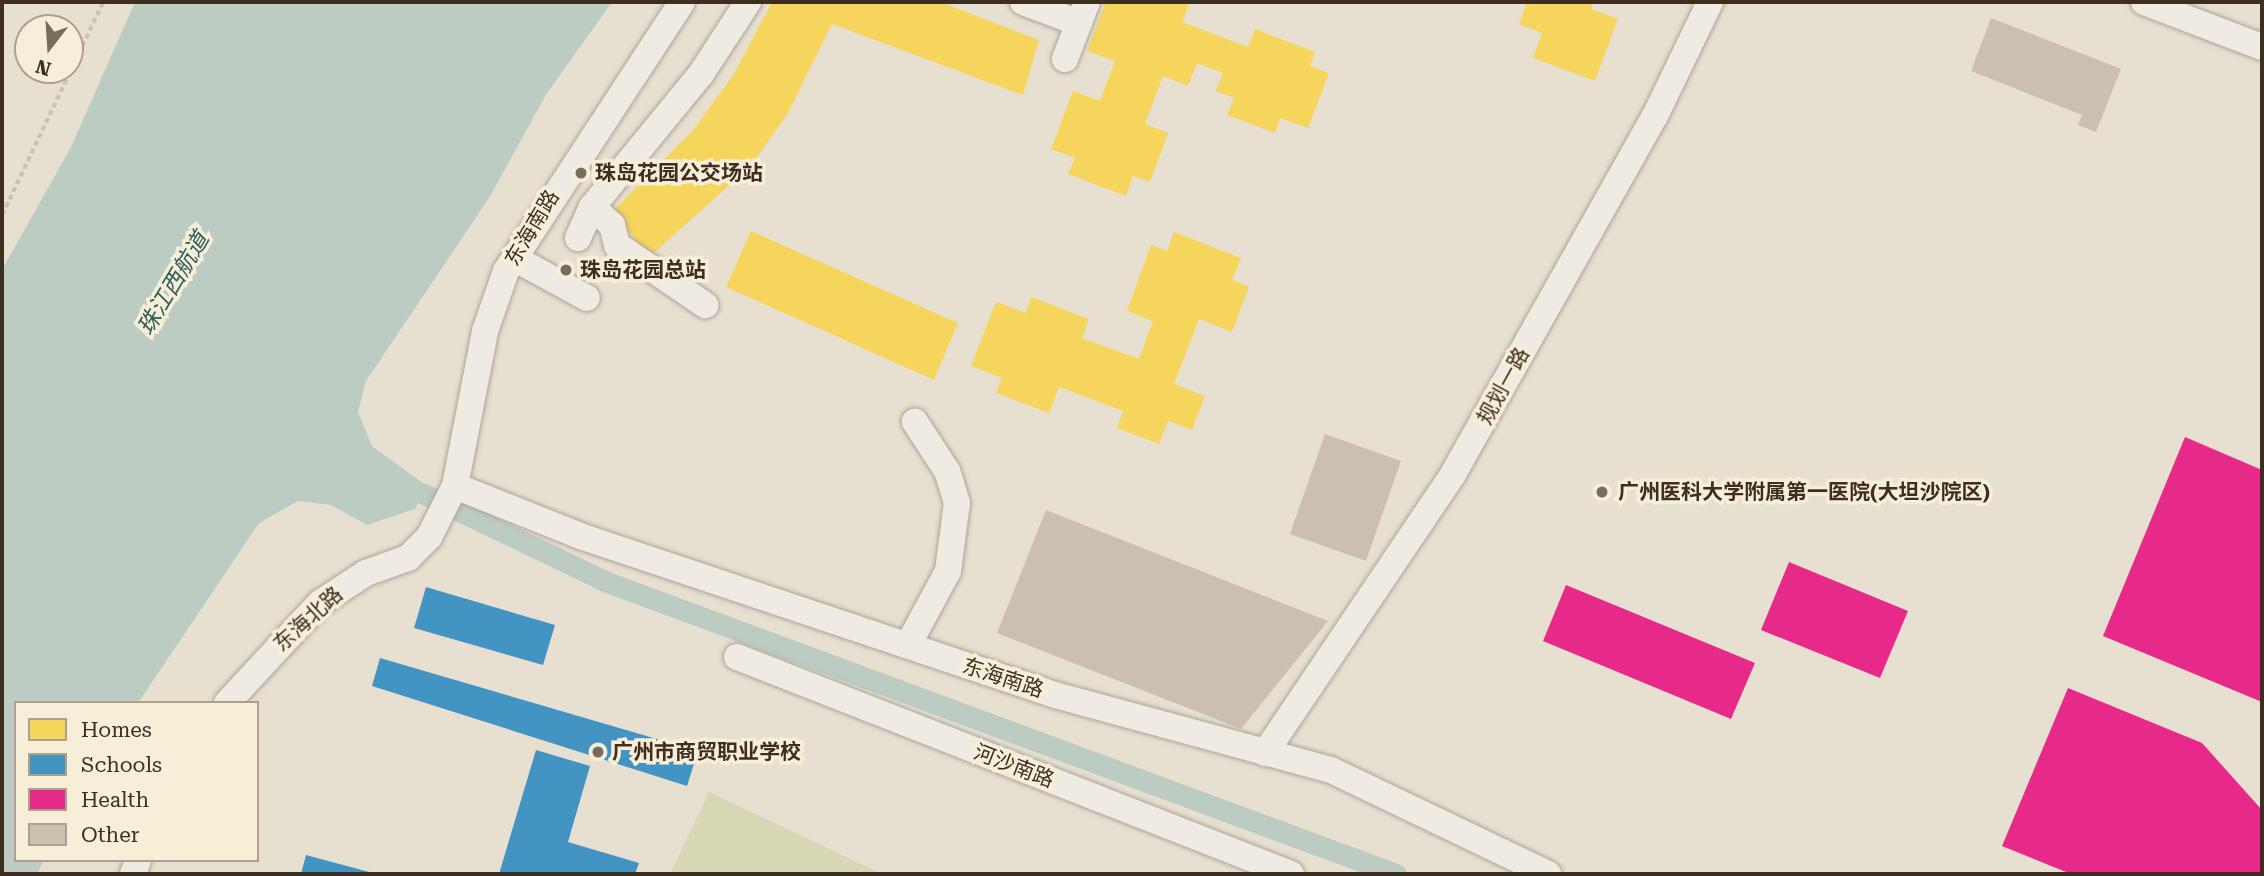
<!DOCTYPE html>
<meta charset="utf-8">
<style>
body{margin:0}
#map{position:relative;width:2264px;height:876px;overflow:hidden;background:#e7e0d1;font-family:"Roboto Serif","Noto Sans SC",serif}
div>[style]{position:absolute}
[style*='--x']{left:calc(var(--x)*1px);top:calc(var(--y)*1px);width:calc(var(--w)*1px);rotate:calc(var(--a)*1deg)}
.green>*{inset:0;background:#d6d7b3}
.water>*{inset:0;background:#bcccc2}
.homes>*{inset:0;background:#f6d55c}
.schools>*{inset:0;background:#4393c3}
.health>*{inset:0;background:#e7298a}
.canal>*{height:21px;margin:-10.5px;padding:0 10.5px;transform-origin:10.5px;border-radius:10.5px;background:#bcccc2}
.building>*{inset:0;background:#cbbfb2}
.path>*{height:3.5px;margin-top:-1.75px;transform-origin:0;background:repeating-linear-gradient(90deg,#c8c2b9 0 5px,transparent 0 8.5px)}
.roads{filter:drop-shadow(0 0 2px #ada599) drop-shadow(0 0 2px #ada599)}
.minor>*{height:26px;margin:-13px;padding:0 13px;transform-origin:13px;border-radius:13px;background:#efebe3}
.dots>*{width:19px;height:19px;translate:-50% -50%;box-sizing:border-box;border:4px solid #f7eed8;border-radius:50%}
span{translate:-50% -50%;white-space:nowrap;text-align:center;line-height:1.15;-webkit-text-stroke:7px #f7eed8;paint-order:stroke}
.poi-label{font-size:21px;color:#3d2e20;font-weight:700}
.left{translate:0 -50%;text-align:left}
.street-label{font-size:21px;color:#3d2e20}
.water-label{font-size:23px;color:#2f5d5a;font-style:italic}
.frame{position:absolute;inset:0;border:4px solid #3d2e20;pointer-events:none}
.legend{position:absolute;left:14px;top:701px;width:245px;height:161px;box-sizing:border-box;background:#f7eed8;border:2px solid #ada18e;margin:0;padding:9px 12px;list-style:none;font-size:21px;color:#3d2e20}
.legend li{display:flex;align-items:center;gap:14px;height:35px}
.legend b{width:35px;border:2px solid #ada18e}
.north{position:absolute;left:14px;top:14px;width:70px;height:70px;box-sizing:border-box;background:#f7eed8;border:2px solid #ada18e;border-radius:50%;rotate:197deg;font-size:19px;font-weight:700;line-height:28px;text-align:center;color:#3d2e20}
.north::after{content:'';display:block;margin:auto;width:24px;height:32px;background:#786c5e;clip-path:polygon(50% 0,100% 100%,50% 72%,0 100%)}
</style>
<div id="map">
<div class="green">
<i style="clip-path:polygon(709px 792px,882px 874px,670px 874px)"></i>
</div>
<div class="water">
<i style="clip-path:polygon(135px 2px,612px 2px,547px 93px,489px 198px,366px 381px,358px 412px,372px 446px,427px 486px,415px 509px,367px 525px,331px 505px,298px 501px,259px 523px,138px 703px,16px 703px,16px 860px,44px 860px,37px 874px,2px 874px,2px 270px,71px 147px)"></i>
</div>
<div class="homes">
<i style="clip-path:polygon(772px 2px,940px 2px,1039px 40px,1023px 95px,832px 24px,788px 113px,750px 167px,649px 257px,613px 211px,694px 129px,734px 74px)"></i>
<i style="clip-path:polygon(1106px 2px,1180px 2px,1189px 5px,1182px 22px,1248px 47px,1255px 29px,1315px 52px,1310px 66px,1329px 73px,1308px 128px,1280px 118px,1275px 133px,1227px 115px,1234px 98px,1216px 91px,1223px 73px,1197px 63px,1188px 86px,1163px 76px,1145px 124px,1168px 133px,1150px 182px,1133px 176px,1126px 196px,1068px 174px,1075px 158px,1051px 149px,1073px 91px,1100px 101px,1115px 61px,1087px 51px)"></i>
<i style="clip-path:polygon(1527px 2px,1593px 2px,1591px 9px,1618px 19px,1595px 81px,1533px 58px,1542px 33px,1519px 24px)"></i>
<i style="clip-path:polygon(751px 231px,958px 323px,934px 380px,726px 287px)"></i>
<i style="clip-path:polygon(1174px 232px,1241px 258px,1232px 280px,1249px 287px,1232px 332px,1199px 319px,1174px 384px,1205px 396px,1192px 430px,1168px 421px,1159px 444px,1117px 428px,1123px 411px,1059px 387px,1049px 413px,996px 393px,1002px 378px,971px 366px,996px 302px,1026px 313px,1031px 297px,1089px 319px,1082px 338px,1139px 359px,1153px 321px,1127px 311px,1151px 245px,1167px 251px)"></i>
</div>
<div class="schools">
<i style="clip-path:polygon(426px 587px,555px 625px,543px 665px,414px 628px)"></i>
<i style="clip-path:polygon(380px 658px,698px 751px,687px 786px,372px 686px)"></i>
<i style="clip-path:polygon(536px 750px,590px 766px,568px 842px,639px 863px,635px 874px,499px 874px)"></i>
<i style="clip-path:polygon(306px 855px,373px 873px,373px 874px,301px 874px)"></i>
</div>
<div class="health">
<i style="clip-path:polygon(2185px 437px,2262px 470px,2262px 702px,2103px 636px)"></i>
<i style="clip-path:polygon(1789px 562px,1908px 611px,1880px 678px,1761px 630px)"></i>
<i style="clip-path:polygon(1566px 585px,1755px 663px,1731px 719px,1543px 641px)"></i>
<i style="clip-path:polygon(2068px 688px,2202px 743px,2262px 810px,2262px 874px,2071px 874px,2002px 846px)"></i>
</div>
<div class="canal">
<i style="--x:424;--y:494;--w:203;--a:25.7"></i>
<i style="--x:607;--y:582;--w:841;--a:20.31"></i>
</div>
<div class="building">
<i style="clip-path:polygon(1991px 18px,2121px 69px,2096px 132px,2078px 125px,2082px 115px,1971px 71px)"></i>
<i style="clip-path:polygon(1325px 434px,1401px 461px,1366px 561px,1290px 534px)"></i>
<i style="clip-path:polygon(1046px 510px,1328px 621px,1241px 729px,997px 633px)"></i>
</div>
<div class="path">
<i style="--x:2;--y:215;--w:236;--a:-64.6"></i>
</div>
<div class="roads">
<div class="minor">
<i style="--x:1023;--y:2;--w:60;--a:20.6"></i>
<i style="--x:2144;--y:2;--w:126;--a:20.9"></i>
<i style="--x:1065;--y:59;--w:61;--a:-68.9"></i>
<i style="--x:592;--y:207;--w:27;--a:42"></i>
<i style="--x:612;--y:225;--w:21;--a:76"></i>
<i style="--x:617;--y:245;--w:107;--a:34.3"></i>
<i style="--x:578;--y:238;--w:34;--a:-66"></i>
<i style="--x:592;--y:207;--w:172;--a:-50.7"></i>
<i style="--x:701;--y:74;--w:86;--a:-56.9"></i>
<i style="--x:514;--y:258;--w:83;--a:28.7"></i>
<i style="--x:455;--y:486;--w:138;--a:21.7"></i>
<i style="--x:583;--y:537;--w:498;--a:18.5"></i>
<i style="--x:1055;--y:695;--w:286;--a:15.2"></i>
<i style="--x:1331;--y:770;--w:241;--a:25.6"></i>
<i style="--x:908;--y:645;--w:84;--a:-61.6"></i>
<i style="--x:948;--y:571;--w:69;--a:-82.5"></i>
<i style="--x:957;--y:503;--w:34;--a:-107"></i>
<i style="--x:947;--y:471;--w:59;--a:-123.1"></i>
<i style="--x:737;--y:657;--w:595;--a:21.39"></i>
<i style="--x:227;--y:703;--w:137;--a:-47.1"></i>
<i style="--x:320;--y:603;--w:55;--a:-33.1"></i>
<i style="--x:366;--y:573;--w:45;--a:-19.7"></i>
<i style="--x:408;--y:558;--w:30;--a:-45"></i>
<i style="--x:429;--y:537;--w:57;--a:-63"></i>
<i style="--x:455;--y:486;--w:158;--a:-79"></i>
<i style="--x:485;--y:331;--w:64;--a:-70.7"></i>
<i style="--x:506;--y:271;--w:321;--a:-56.8"></i>
<i style="--x:1265;--y:753;--w:336;--a:-56"></i>
<i style="--x:1453;--y:474;--w:411;--a:-60.6"></i>
<i style="--x:1655;--y:116;--w:127;--a:-64.2"></i>
<i style="--x:133;--y:874;--w:15;--a:-70"></i>
</div>
</div>
<div class="dots">
<i style="left:581px;top:173px;background:#786c5e"></i>
<i style="left:566px;top:270px;background:#786c5e"></i>
<i style="left:1602px;top:492px;background:#786c5e"></i>
<i style="left:598px;top:752px;background:#786c5e"></i>
</div>
<div class="poi-label">
<span class="left" style="left:595px;top:173px">珠岛花园公交场站</span>
<span class="left" style="left:580px;top:270px">珠岛花园总站</span>
<span class="left" style="left:1618px;top:492px">广州医科大学附属第一医院(大坦沙院区)</span>
<span class="left" style="left:612px;top:752px">广州市商贸职业学校</span>
</div>
<div class="street-label">
<span style="left:532px;top:228px;rotate:-59deg">东海南路</span>
<span style="left:1503px;top:386px;rotate:-61deg">规划一路</span>
<span style="left:308px;top:619px;rotate:-42deg">东海北路</span>
<span style="left:1003px;top:678px;rotate:18deg">东海南路</span>
<span style="left:1014px;top:766px;rotate:21deg">河沙南路</span>
</div>
<div class="water-label">
<span style="left:174px;top:284px;rotate:-59deg">珠江西航道</span>
</div>
<div class="frame"></div>
<ul class="legend">
<li><b style="height:19px;background:#f6d55c"></b>Homes</li>
<li><b style="height:19px;background:#4393c3"></b>Schools</li>
<li><b style="height:19px;background:#e7298a"></b>Health</li>
<li><b style="height:19px;background:#cbbfb2"></b>Other</li>
</ul>
<div class="north">N</div>
</div>
